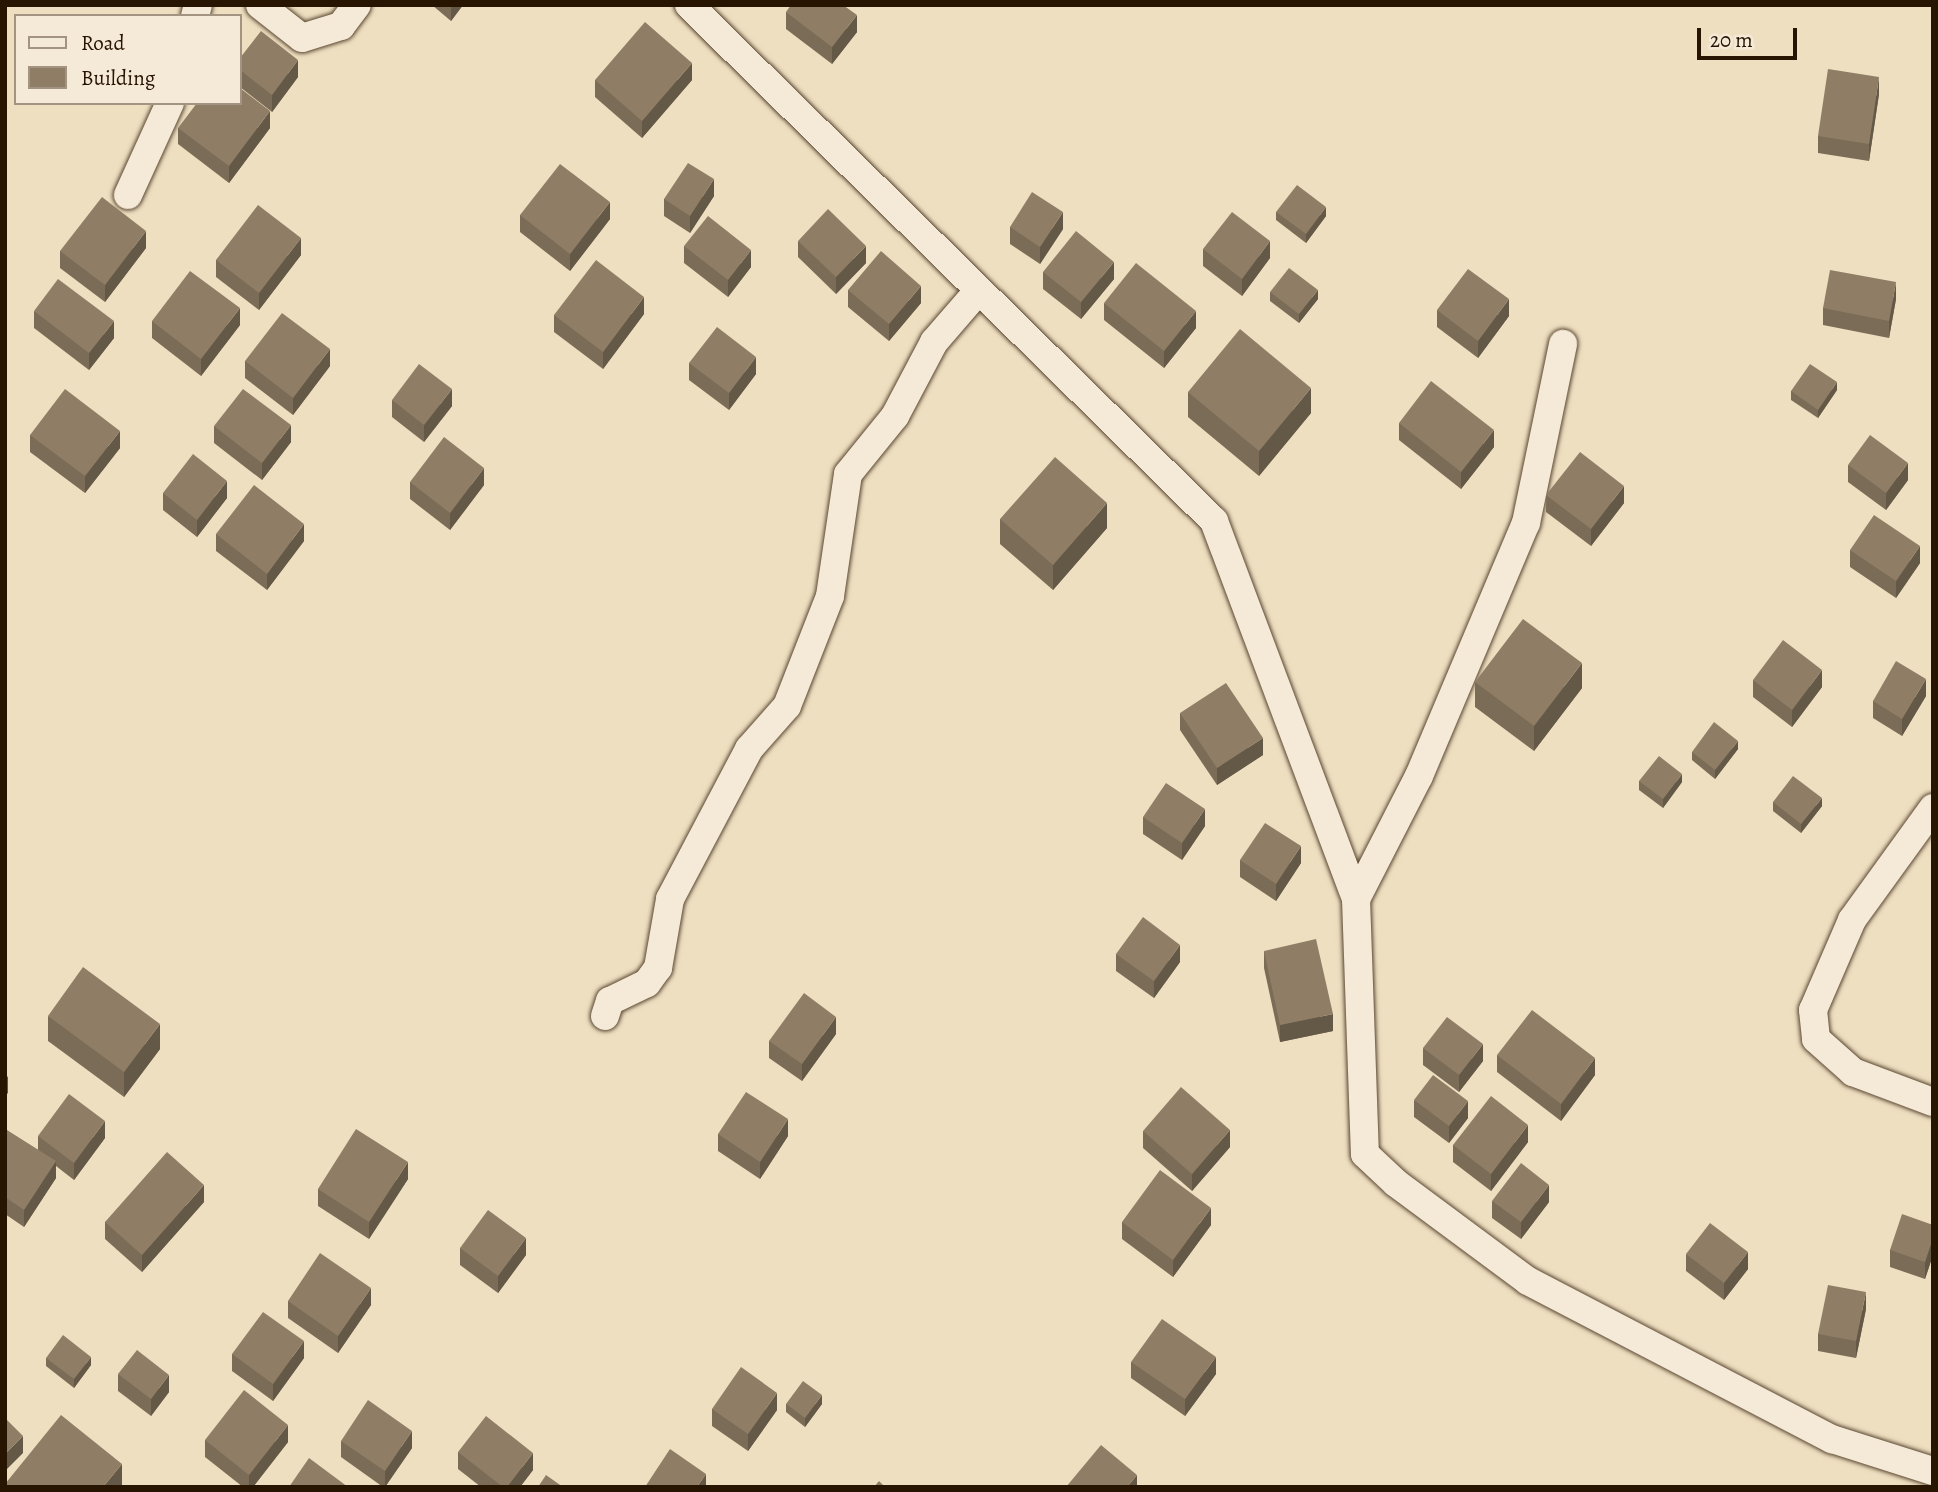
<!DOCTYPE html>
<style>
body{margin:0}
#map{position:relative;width:1938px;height:1492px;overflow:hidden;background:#efdfc1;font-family:Alegreya,serif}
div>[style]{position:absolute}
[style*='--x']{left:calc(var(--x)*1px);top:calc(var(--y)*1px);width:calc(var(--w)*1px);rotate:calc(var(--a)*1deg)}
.roads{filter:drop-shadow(0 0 2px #594731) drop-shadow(0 0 2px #594731)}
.minor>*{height:28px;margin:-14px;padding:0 14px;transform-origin:14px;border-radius:14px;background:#f5ead7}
.wall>*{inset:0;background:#7b6c57}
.shaded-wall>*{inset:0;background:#645847}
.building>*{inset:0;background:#8f7e65}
span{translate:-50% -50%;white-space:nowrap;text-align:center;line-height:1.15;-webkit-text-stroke:6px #f5ead7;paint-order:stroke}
.frame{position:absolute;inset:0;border:7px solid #271401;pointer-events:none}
.legend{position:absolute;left:14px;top:14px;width:228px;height:91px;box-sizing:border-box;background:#f5ead7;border:2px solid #a39481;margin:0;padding:9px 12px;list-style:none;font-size:21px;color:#271401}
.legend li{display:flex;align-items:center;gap:14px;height:35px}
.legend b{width:35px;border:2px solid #a39481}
.scale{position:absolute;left:1697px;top:28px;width:100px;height:32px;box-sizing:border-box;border:4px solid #271401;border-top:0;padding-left:9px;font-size:21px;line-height:24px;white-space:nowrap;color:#271401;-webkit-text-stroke:5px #f5ead7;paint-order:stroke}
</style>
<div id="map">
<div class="roads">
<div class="minor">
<i style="--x:260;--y:5;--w:53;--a:38.2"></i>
<i style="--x:302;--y:38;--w:41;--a:-17.1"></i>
<i style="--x:341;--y:26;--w:26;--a:-53"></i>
<i style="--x:689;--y:5;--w:736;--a:44.5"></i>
<i style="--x:1214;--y:521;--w:404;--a:69.4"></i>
<i style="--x:1356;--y:899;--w:255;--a:88"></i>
<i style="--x:1365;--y:1154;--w:42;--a:43.1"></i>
<i style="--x:1396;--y:1183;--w:164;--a:36.6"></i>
<i style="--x:1528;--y:1281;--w:343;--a:27.5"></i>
<i style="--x:1832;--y:1439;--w:106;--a:17.6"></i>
<i style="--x:195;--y:16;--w:11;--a:-75"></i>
<i style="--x:128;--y:195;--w:101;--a:-65.5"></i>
<i style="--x:1933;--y:808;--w:138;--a:125.9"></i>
<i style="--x:1852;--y:920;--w:98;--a:113.4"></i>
<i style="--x:1813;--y:1010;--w:29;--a:84"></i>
<i style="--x:1816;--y:1039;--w:50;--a:41.7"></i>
<i style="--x:1853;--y:1072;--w:85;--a:20.6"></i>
<i style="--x:1356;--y:899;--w:138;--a:-62.9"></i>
<i style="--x:1419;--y:776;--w:275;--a:-67.1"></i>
<i style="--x:1526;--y:523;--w:183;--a:-78.3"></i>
<i style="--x:605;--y:1016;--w:16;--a:-72"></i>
<i style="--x:610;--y:1001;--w:41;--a:-25.9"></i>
<i style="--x:647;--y:983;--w:19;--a:-54"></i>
<i style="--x:658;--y:968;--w:70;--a:-80.1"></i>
<i style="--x:670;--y:899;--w:170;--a:-62.2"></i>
<i style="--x:749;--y:749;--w:57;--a:-48.5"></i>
<i style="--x:787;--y:706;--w:118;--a:-68.6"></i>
<i style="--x:830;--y:596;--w:123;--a:-81.6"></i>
<i style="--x:848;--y:474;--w:75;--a:-51"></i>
<i style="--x:895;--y:416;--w:84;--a:-62.2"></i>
<i style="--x:934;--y:342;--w:67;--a:-49.2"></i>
</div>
</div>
<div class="wall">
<i style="clip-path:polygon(432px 5px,463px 5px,451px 21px)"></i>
<i style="clip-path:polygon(786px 12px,857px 32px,832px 64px,786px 29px)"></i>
<i style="clip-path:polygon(240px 58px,298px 77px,272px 112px,240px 87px)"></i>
<i style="clip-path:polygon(595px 80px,692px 80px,642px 138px,595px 97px)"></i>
<i style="clip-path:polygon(1879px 94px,1869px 161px,1818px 153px,1818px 136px)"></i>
<i style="clip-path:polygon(178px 128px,270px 128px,229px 183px,178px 144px)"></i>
<i style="clip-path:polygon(714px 196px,690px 233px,664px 216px,664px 199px)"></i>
<i style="clip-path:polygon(1276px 212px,1326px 216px,1306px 243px,1276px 220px)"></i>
<i style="clip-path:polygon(520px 215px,610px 219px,570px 271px,520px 232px)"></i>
<i style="clip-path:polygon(1010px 227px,1063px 229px,1040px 264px,1010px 244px)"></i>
<i style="clip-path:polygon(798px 241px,866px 263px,836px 294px,798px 257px)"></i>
<i style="clip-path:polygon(684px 246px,751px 267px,728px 297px,684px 263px)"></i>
<i style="clip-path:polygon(146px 248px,105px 302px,60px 268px,60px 251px)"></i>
<i style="clip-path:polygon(1203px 249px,1270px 258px,1242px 296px,1203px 266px)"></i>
<i style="clip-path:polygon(301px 255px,259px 310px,216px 277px,216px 260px)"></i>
<i style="clip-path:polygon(1043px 272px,1114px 279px,1081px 319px,1043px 289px)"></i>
<i style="clip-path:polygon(848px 290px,921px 303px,889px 341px,848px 307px)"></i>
<i style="clip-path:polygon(1270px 292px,1318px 299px,1299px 323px,1270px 301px)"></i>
<i style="clip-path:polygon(1896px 299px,1889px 338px,1823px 325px,1823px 308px)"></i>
<i style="clip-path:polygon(1104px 303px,1196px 328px,1164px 368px,1104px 320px)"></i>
<i style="clip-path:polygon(1437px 310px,1509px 316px,1478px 358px,1437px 327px)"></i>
<i style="clip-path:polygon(34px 311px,114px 338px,89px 370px,34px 328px)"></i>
<i style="clip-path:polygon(644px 314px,603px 369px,554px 332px,554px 315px)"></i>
<i style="clip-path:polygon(152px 321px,240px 325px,201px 376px,152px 338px)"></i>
<i style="clip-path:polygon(245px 361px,330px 366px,293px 415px,245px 378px)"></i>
<i style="clip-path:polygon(689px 363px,756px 374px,729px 410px,689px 380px)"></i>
<i style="clip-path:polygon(1837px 390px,1818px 418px,1791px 400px,1791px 391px)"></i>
<i style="clip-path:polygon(1188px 392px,1311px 413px,1259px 476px,1188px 417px)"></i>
<i style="clip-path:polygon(392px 400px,452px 406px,424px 442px,392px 417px)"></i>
<i style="clip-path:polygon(1399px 423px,1494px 447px,1461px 489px,1399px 440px)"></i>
<i style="clip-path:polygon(214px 426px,291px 442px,262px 480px,214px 443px)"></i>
<i style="clip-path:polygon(30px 435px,120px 448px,85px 493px,30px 452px)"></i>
<i style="clip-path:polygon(1848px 465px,1908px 480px,1886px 510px,1848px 482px)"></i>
<i style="clip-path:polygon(410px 482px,484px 485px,450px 530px,410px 499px)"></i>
<i style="clip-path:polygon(163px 493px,227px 498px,197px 537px,163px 510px)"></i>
<i style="clip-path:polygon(1546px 495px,1624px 503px,1591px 546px,1546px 512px)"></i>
<i style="clip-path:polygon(1000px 519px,1107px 528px,1053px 590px,1000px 544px)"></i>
<i style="clip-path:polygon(216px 534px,304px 541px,267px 590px,216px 551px)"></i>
<i style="clip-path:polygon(1850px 550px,1920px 563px,1896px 598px,1850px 567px)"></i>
<i style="clip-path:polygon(1753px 680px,1822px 687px,1792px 727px,1753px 697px)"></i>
<i style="clip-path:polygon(1475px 682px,1582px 688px,1534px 751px,1475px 707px)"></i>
<i style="clip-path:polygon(1926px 696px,1902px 736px,1873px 718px,1873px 701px)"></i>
<i style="clip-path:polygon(1180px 713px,1263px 755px,1217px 785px,1180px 730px)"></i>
<i style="clip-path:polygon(1738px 749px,1715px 779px,1692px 760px,1692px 752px)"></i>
<i style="clip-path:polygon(1639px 781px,1682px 782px,1663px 808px,1639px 790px)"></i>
<i style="clip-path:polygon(1773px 802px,1822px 806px,1801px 833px,1773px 811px)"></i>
<i style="clip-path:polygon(1143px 817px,1205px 826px,1182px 860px,1143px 834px)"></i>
<i style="clip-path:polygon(1240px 860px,1301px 863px,1276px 901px,1240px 877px)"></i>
<i style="clip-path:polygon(1264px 951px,1333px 1031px,1280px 1042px,1264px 968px)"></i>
<i style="clip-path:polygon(1116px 954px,1180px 962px,1154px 998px,1116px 971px)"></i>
<i style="clip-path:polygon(48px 1016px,160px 1049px,124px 1097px,48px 1041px)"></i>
<i style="clip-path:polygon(836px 1034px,802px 1081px,769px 1058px,769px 1041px)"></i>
<i style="clip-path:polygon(1423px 1048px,1483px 1061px,1459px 1092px,1423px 1065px)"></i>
<i style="clip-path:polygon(1497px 1055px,1595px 1075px,1561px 1121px,1497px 1072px)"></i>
<i style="clip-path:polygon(1414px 1100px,1468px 1118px,1449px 1143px,1414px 1117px)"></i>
<i style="clip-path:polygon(5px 1129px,38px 1150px,38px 1136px,105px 1138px,74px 1180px,56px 1166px,56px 1178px,24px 1227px,5px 1214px)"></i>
<i style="clip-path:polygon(1143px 1131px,1230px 1147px,1192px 1191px,1143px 1148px)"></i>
<i style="clip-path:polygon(718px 1134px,788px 1136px,760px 1179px,718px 1151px)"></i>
<i style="clip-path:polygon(1528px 1142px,1491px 1191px,1453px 1162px,1453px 1145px)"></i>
<i style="clip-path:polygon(408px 1179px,369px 1239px,318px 1206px,318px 1189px)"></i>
<i style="clip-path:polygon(1492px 1201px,1549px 1202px,1521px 1239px,1492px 1218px)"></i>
<i style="clip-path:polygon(204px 1202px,142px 1272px,105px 1239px,105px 1222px)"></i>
<i style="clip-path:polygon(1122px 1222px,1211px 1225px,1173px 1277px,1122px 1239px)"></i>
<i style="clip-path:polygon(1933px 1225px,1933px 1255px,1925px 1279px,1890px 1267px,1890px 1250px)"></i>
<i style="clip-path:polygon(460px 1248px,526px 1255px,498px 1293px,460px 1265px)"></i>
<i style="clip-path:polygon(1686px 1254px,1748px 1269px,1724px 1300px,1686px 1271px)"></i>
<i style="clip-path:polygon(288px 1301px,371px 1305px,338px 1353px,288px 1318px)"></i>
<i style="clip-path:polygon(1866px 1309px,1856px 1358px,1818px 1351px,1818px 1334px)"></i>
<i style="clip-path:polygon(232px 1354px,304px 1358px,273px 1401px,232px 1371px)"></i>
<i style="clip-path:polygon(46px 1358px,91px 1365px,74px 1388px,46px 1366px)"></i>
<i style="clip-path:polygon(1131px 1362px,1216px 1374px,1185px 1416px,1131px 1378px)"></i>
<i style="clip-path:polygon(118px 1374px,169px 1392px,151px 1416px,118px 1391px)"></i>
<i style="clip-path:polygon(786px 1404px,822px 1404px,805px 1427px,786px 1412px)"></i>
<i style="clip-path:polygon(712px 1409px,777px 1410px,748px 1451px,712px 1426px)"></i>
<i style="clip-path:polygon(205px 1440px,288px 1442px,253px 1487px,243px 1487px,205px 1457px)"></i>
<i style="clip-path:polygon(341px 1441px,412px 1448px,385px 1487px,383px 1487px,341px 1457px)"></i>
<i style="clip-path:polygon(458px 1452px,533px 1470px,520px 1487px,481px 1487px,458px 1469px)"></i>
</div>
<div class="shaded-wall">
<i style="clip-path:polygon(451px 5px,463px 5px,451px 21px)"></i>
<i style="clip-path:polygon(857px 15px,857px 32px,832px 64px,832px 47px)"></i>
<i style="clip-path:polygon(298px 60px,298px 77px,272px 112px,272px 95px)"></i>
<i style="clip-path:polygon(692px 63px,692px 80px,642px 138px,642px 121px)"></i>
<i style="clip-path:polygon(1879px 77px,1879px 94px,1869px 161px,1869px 144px)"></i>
<i style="clip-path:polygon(270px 111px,270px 128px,229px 183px,229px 166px)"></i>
<i style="clip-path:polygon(714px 179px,714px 196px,690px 233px,690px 216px)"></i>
<i style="clip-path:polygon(610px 202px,610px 219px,570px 271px,570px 254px)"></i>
<i style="clip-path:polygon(1326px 207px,1326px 216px,1306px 243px,1306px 234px)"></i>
<i style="clip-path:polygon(1063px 212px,1063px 229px,1040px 264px,1040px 247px)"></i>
<i style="clip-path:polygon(146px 231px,146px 248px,105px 302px,105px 285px)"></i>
<i style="clip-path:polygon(301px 238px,301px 255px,259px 310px,259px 293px)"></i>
<i style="clip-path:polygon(1270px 241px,1270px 258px,1242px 296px,1242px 279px)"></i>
<i style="clip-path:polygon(866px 246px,866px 263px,836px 294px,836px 277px)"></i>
<i style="clip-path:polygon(751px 250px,751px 267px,728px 297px,728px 280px)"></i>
<i style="clip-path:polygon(1114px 262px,1114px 279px,1081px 319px,1081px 302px)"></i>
<i style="clip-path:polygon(1896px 282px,1896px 299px,1889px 338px,1889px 321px)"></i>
<i style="clip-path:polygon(921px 286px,921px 303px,889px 341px,889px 324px)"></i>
<i style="clip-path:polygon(1318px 290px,1318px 299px,1299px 323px,1299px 314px)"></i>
<i style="clip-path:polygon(644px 297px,644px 314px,603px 369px,603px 352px)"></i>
<i style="clip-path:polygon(1509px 299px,1509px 316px,1478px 358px,1478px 341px)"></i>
<i style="clip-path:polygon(240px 308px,240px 325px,201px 376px,201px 359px)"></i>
<i style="clip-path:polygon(1196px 311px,1196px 328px,1164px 368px,1164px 351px)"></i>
<i style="clip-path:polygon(114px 321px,114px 338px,89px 370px,89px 353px)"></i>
<i style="clip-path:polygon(330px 349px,330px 366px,293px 415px,293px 398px)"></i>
<i style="clip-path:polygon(756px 357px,756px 374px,729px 410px,729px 393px)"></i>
<i style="clip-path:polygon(1837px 382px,1837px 390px,1818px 418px,1818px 410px)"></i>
<i style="clip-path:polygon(1311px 388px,1311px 413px,1259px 476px,1259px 451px)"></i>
<i style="clip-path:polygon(452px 389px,452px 406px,424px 442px,424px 425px)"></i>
<i style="clip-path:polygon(291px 425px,291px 442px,262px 480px,262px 463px)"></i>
<i style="clip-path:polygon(1494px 430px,1494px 447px,1461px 489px,1461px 472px)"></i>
<i style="clip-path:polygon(120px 431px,120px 448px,85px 493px,85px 476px)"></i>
<i style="clip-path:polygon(1908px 463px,1908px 480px,1886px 510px,1886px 493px)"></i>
<i style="clip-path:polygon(484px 468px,484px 485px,450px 530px,450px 513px)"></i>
<i style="clip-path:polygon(227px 481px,227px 498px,197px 537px,197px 520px)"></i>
<i style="clip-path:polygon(1624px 486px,1624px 503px,1591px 546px,1591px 529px)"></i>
<i style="clip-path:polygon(1107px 503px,1107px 528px,1053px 590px,1053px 565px)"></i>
<i style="clip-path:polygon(304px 524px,304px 541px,267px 590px,267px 574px)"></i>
<i style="clip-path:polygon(1920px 546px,1920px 563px,1896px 598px,1896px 581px)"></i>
<i style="clip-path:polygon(1582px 663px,1582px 688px,1534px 751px,1534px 726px)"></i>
<i style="clip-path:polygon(1822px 670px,1822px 687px,1792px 727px,1792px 710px)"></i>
<i style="clip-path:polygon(1926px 679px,1926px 696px,1902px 736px,1902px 719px)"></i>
<i style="clip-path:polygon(1263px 738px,1263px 755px,1217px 785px,1217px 768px)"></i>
<i style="clip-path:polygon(1738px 741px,1738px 749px,1715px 779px,1715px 770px)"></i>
<i style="clip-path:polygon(1682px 774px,1682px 782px,1663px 808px,1663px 799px)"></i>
<i style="clip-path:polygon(1822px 798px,1822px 806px,1801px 833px,1801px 824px)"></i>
<i style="clip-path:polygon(1205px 809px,1205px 826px,1182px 860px,1182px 843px)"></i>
<i style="clip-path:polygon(1301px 846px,1301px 863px,1276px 901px,1276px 884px)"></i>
<i style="clip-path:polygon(1180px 945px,1180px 962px,1154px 998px,1154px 981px)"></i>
<i style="clip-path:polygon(1333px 1014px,1333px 1031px,1280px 1042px,1280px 1025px)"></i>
<i style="clip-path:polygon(836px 1017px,836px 1034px,802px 1081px,802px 1064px)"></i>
<i style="clip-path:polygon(160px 1024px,160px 1049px,124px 1097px,124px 1072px)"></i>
<i style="clip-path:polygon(1483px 1044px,1483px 1061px,1459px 1092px,1459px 1075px)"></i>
<i style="clip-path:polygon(1595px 1058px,1595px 1075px,1561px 1121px,1561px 1104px)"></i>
<i style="clip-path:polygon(8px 1076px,8px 1093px,5px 1096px,5px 1080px)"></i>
<i style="clip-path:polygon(1468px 1101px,1468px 1118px,1449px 1143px,1449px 1126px)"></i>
<i style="clip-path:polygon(788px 1119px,788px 1136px,760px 1179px,760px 1162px)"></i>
<i style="clip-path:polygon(105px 1121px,105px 1138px,74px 1180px,74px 1163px)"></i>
<i style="clip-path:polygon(1528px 1125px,1528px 1142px,1491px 1191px,1491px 1174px)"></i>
<i style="clip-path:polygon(1230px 1130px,1230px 1147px,1192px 1191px,1192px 1174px)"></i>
<i style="clip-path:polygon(56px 1161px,56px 1178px,24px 1227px,24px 1210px)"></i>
<i style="clip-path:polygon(408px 1162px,408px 1179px,369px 1239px,369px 1222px)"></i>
<i style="clip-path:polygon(204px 1185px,204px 1202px,142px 1272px,142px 1255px)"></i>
<i style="clip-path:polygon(1549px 1185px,1549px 1202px,1521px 1239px,1521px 1222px)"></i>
<i style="clip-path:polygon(1211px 1208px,1211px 1225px,1173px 1277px,1173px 1260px)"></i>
<i style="clip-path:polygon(526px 1238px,526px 1255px,498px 1293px,498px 1276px)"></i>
<i style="clip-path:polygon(1933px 1238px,1933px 1255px,1925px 1279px,1925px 1262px)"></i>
<i style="clip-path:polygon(1748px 1252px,1748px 1269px,1724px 1300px,1724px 1283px)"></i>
<i style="clip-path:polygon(371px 1288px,371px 1305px,338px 1353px,338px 1336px)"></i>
<i style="clip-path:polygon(1866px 1292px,1866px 1309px,1856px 1358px,1856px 1341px)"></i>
<i style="clip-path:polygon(304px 1341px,304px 1358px,273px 1401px,273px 1384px)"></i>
<i style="clip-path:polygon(91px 1357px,91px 1365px,74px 1388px,74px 1379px)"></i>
<i style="clip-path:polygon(1216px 1357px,1216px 1374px,1185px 1416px,1185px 1399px)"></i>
<i style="clip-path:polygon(169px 1375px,169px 1392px,151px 1416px,151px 1399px)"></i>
<i style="clip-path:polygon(777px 1393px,777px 1410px,748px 1451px,748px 1434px)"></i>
<i style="clip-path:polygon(822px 1395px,822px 1404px,805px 1427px,805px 1418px)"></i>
<i style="clip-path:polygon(288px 1425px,288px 1442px,253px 1487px,249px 1487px,249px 1475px)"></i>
<i style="clip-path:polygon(412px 1431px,412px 1448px,385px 1487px,385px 1471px)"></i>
<i style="clip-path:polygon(23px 1436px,23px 1453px,5px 1471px,5px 1454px)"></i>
<i style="clip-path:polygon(533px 1453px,533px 1470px,520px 1487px,507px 1487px)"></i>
<i style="clip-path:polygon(122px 1464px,122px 1487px,103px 1487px)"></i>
<i style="clip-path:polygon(706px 1474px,706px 1487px,697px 1487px)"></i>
<i style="clip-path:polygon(1137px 1475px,1137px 1487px,1127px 1487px)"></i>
</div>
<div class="building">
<i style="clip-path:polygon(791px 5px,843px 5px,857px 15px,832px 47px,786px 12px)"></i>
<i style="clip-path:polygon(645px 22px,692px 63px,642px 121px,595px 80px)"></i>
<i style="clip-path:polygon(261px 31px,298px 60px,272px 95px,240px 70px,240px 58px)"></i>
<i style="clip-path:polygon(1828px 69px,1879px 77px,1869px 144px,1818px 136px)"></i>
<i style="clip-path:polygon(240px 88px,270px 111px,229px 166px,178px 128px,197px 103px,240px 103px)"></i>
<i style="clip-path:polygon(688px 163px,714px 179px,690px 216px,664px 199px)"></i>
<i style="clip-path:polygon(560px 164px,610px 202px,570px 254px,520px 215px)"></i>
<i style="clip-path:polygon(1297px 185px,1326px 207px,1306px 234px,1276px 212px)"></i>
<i style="clip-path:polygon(1032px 192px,1063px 212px,1040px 247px,1010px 227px)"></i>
<i style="clip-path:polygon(102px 197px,146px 231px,105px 285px,60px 251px)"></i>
<i style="clip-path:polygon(258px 205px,301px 238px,259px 293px,216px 260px)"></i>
<i style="clip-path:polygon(828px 209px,866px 246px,836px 277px,798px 241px)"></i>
<i style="clip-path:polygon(1232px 212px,1270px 241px,1242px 279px,1203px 249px)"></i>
<i style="clip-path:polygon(708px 216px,751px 250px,728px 280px,684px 246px)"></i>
<i style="clip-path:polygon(1076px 231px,1114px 262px,1081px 302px,1043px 272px)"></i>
<i style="clip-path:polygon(881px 251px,921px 286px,889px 324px,848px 290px)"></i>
<i style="clip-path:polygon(596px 260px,644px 297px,603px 352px,554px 315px)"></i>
<i style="clip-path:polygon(1136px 263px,1196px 311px,1164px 351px,1104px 303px)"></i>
<i style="clip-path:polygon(1289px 268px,1318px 290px,1299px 314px,1270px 292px)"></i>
<i style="clip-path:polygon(1468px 269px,1509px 299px,1478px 341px,1437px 310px)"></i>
<i style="clip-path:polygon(1830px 270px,1896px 282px,1889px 321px,1823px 308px)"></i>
<i style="clip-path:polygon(190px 271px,240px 308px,201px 359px,152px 321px)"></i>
<i style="clip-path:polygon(58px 279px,114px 321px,89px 353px,34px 311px)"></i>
<i style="clip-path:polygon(282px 313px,330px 349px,293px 398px,245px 361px)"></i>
<i style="clip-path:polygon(717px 327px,756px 357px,729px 393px,689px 363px)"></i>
<i style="clip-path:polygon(1240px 329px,1311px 388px,1259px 451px,1188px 392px)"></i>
<i style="clip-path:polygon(419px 364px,452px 389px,424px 425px,392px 400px)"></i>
<i style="clip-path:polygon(1810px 364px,1837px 382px,1818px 410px,1791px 391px)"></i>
<i style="clip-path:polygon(1431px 381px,1494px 430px,1461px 472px,1399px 423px)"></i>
<i style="clip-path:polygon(65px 389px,120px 431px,85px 476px,30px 435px)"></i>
<i style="clip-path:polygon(243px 389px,291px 425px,262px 463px,214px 426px)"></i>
<i style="clip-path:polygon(1870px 435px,1908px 463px,1886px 493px,1848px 465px)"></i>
<i style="clip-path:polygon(444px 437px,484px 468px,450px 513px,410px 482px)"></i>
<i style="clip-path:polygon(1580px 452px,1624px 486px,1591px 529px,1546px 495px)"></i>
<i style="clip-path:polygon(193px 454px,227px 481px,197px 520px,163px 493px)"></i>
<i style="clip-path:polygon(1055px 457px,1107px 503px,1053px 565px,1000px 519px)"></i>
<i style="clip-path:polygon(254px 485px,304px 524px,267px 574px,216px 534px)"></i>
<i style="clip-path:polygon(1874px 515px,1920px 546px,1896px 581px,1850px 550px)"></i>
<i style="clip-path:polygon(1523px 619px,1582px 663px,1534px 726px,1475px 682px)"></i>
<i style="clip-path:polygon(1783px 640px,1822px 670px,1792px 710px,1753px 680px)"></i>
<i style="clip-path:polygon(1896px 661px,1926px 679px,1902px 719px,1873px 701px)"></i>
<i style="clip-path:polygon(1226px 683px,1263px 738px,1217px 768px,1180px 713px)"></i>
<i style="clip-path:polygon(1714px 722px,1738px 741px,1715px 770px,1692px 752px)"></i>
<i style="clip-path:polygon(1659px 756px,1682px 774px,1663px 799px,1639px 781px)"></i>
<i style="clip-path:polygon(1793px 776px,1822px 798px,1801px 824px,1773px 802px)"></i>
<i style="clip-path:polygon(1166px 783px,1205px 809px,1182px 843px,1143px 817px)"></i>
<i style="clip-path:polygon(1265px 823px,1301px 846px,1276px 884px,1240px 860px)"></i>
<i style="clip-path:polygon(1143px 917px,1180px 945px,1154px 981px,1116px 954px)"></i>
<i style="clip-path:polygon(1316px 939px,1333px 1014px,1280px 1025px,1264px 951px)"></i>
<i style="clip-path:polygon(83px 967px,160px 1024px,124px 1072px,48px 1016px)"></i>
<i style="clip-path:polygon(804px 993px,836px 1017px,802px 1064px,769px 1041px)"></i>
<i style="clip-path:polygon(1532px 1010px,1595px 1058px,1561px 1104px,1497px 1055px)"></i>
<i style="clip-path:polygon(1447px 1017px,1483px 1044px,1459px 1075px,1423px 1048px)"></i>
<i style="clip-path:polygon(1433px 1075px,1468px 1101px,1449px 1126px,1414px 1100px)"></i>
<i style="clip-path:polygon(1181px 1087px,1230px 1130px,1192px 1174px,1143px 1131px)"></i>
<i style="clip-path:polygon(746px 1092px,788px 1119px,760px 1162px,718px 1134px)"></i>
<i style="clip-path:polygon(69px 1094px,105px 1121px,74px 1163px,38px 1136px)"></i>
<i style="clip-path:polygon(1491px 1096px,1528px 1125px,1491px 1174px,1453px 1145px)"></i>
<i style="clip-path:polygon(5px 1129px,56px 1161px,24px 1210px,5px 1197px)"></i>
<i style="clip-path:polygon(356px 1129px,408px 1162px,369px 1222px,318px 1189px)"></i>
<i style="clip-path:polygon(167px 1152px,204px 1185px,142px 1255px,105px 1222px)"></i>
<i style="clip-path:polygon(1521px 1163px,1549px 1185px,1521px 1222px,1492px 1201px)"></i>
<i style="clip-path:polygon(1160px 1170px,1211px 1208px,1173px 1260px,1122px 1222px)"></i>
<i style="clip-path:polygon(488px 1210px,526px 1238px,498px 1276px,460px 1248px)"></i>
<i style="clip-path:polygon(1902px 1214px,1933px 1225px,1933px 1238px,1925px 1262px,1890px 1250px)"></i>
<i style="clip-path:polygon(1710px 1223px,1748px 1252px,1724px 1283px,1686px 1254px)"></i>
<i style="clip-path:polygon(320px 1253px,371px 1288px,338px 1336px,288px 1301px)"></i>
<i style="clip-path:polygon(1828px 1285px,1866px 1292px,1856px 1341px,1818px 1334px)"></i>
<i style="clip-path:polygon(263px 1312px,304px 1341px,273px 1384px,232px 1354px)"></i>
<i style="clip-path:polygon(1162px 1319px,1216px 1357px,1185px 1399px,1131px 1362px)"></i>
<i style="clip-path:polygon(63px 1335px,91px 1357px,74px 1379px,46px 1358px)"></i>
<i style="clip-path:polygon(137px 1350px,169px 1375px,151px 1399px,118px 1374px)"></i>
<i style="clip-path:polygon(741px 1367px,777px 1393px,748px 1434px,712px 1409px)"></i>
<i style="clip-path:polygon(803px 1381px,822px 1395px,805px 1418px,786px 1404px)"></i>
<i style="clip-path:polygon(244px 1390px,288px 1425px,249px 1475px,205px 1440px)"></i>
<i style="clip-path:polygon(368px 1400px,412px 1431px,385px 1471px,341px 1441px)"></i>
<i style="clip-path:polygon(61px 1415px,122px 1464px,103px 1487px,6px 1487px,5px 1484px)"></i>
<i style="clip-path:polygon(486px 1416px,533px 1453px,507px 1487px,503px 1487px,458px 1452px)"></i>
<i style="clip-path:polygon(5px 1418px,23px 1436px,5px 1454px)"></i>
<i style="clip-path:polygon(1101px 1445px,1137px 1475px,1127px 1487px,1066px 1487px)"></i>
<i style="clip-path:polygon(670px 1449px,706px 1474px,697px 1487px,645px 1487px)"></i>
<i style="clip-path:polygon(309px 1458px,348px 1487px,289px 1487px)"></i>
<i style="clip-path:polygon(546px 1475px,563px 1487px,538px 1487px)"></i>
<i style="clip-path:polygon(879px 1481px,885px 1487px,874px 1487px)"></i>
</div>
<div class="frame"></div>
<ul class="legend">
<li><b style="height:9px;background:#f5ead7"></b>Road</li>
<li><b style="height:19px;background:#8f7e65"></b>Building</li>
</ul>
<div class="scale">20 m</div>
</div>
